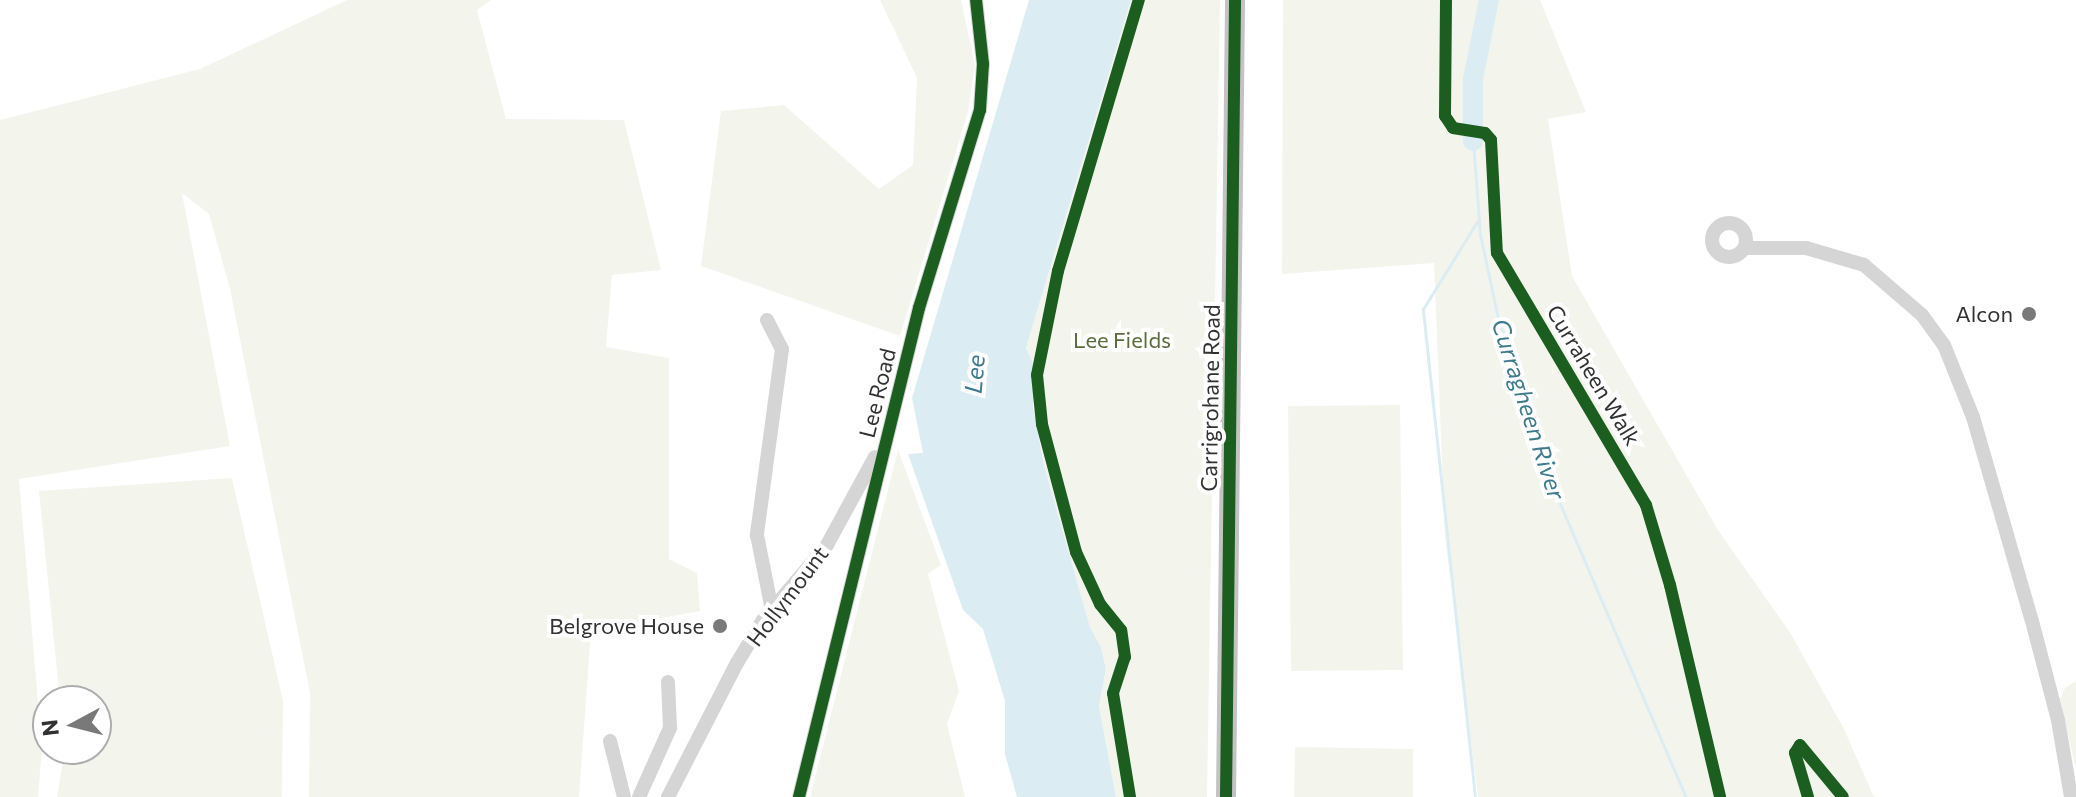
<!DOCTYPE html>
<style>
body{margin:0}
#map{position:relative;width:2076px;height:797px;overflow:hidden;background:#fff;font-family:Commissioner,sans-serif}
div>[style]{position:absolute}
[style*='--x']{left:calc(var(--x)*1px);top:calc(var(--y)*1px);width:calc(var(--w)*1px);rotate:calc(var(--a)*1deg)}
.green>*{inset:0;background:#f3f5ed}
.water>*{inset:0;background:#dbedf2}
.stream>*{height:3px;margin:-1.5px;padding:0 1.5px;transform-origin:1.5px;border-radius:1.5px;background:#dbedf2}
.river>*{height:20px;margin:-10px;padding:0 10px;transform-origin:10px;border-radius:10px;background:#dbedf2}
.minor>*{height:14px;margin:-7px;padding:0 7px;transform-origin:7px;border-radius:7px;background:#d5d5d5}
.minor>.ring{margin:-7px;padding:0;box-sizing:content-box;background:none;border:14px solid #d5d5d5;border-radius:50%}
.highway>*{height:20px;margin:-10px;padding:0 10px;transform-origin:10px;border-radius:10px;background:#c3c3c3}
.cycleway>*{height:12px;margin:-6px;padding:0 6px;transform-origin:6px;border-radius:6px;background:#1b5e20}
.dots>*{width:22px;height:22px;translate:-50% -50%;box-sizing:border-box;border:4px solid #fff;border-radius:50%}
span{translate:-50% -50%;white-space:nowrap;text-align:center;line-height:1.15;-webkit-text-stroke:8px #fff;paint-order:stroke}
.poi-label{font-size:22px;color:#313131}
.right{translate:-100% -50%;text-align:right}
.park-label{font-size:22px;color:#5b6d3e}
.street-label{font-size:22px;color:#313131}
.water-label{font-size:24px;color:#3d7a8c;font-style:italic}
.north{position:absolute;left:32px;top:685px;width:80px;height:80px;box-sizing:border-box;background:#fff;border:2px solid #adadad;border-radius:50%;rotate:263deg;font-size:22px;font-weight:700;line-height:32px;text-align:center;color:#313131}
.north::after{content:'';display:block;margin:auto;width:28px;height:36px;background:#797979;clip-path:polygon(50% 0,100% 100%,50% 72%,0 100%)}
</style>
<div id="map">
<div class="green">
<i style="clip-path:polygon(347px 0,491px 0,477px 10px,506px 119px,624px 120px,661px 270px,612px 275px,606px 347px,669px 358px,669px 559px,697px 573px,700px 611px,591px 631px,579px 797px,309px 797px,310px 693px,230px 289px,209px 214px,182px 193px,230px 446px,19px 479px,42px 749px,38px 797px,0 797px,0 120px,200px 69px)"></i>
<i style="clip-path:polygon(880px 0,961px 0,975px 65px,968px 112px,900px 336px,701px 266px,721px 111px,784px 105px,879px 189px,913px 165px,917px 78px)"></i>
<i style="clip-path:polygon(1131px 0,1220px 0,1207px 797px,1116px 797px,1099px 706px,1106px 669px,1101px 647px,1090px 627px,1044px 465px,1026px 348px)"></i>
<i style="clip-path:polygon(1283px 0,1540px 0,1586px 112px,1548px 119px,1572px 276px,1718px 530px,1791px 634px,1844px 729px,1874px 797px,1478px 797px,1445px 536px,1434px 263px,1282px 274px)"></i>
<i style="clip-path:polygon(1400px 405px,1403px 670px,1291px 671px,1288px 406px)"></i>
<i style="clip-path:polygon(898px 450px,941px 565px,928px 574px,959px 691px,947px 724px,965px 797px,810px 797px)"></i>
<i style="clip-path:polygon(232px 478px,283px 701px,282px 797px,57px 797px,65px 749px,96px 749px,96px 701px,60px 701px,39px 491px)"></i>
<i style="clip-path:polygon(2076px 681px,2076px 770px,2060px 699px,2065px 688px)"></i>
<i style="clip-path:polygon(1295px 747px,1413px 749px,1413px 797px,1294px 797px)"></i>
</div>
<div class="water">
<i style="clip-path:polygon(1029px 0,1131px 0,1026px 348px,1036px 371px,1033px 406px,1044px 465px,1090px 627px,1101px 647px,1106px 669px,1099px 706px,1116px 797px,1017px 797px,1005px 754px,1005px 701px,983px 629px,963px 610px,908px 454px,923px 453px,912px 398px)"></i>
</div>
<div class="stream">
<i style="--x:1473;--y:141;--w:93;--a:85.7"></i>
<i style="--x:1480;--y:234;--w:82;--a:78"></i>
<i style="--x:1497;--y:314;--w:187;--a:72"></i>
<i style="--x:1555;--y:492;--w:332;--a:66.8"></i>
<i style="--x:1475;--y:797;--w:491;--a:-96.1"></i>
<i style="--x:1423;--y:309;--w:105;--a:-58.3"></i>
</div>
<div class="river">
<i style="--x:1473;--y:141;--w:62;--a:-90"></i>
<i style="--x:1473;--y:79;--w:81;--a:-78.6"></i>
</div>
<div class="minor">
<i class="ring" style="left:1712px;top:223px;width:20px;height:20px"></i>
<i style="--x:1745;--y:248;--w:61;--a:0"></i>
<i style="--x:1806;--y:248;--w:60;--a:16.3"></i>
<i style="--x:1864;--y:265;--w:77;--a:40.8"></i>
<i style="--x:1922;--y:315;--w:37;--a:54"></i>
<i style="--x:1944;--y:345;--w:78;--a:68.1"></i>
<i style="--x:1973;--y:417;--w:212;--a:73.9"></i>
<i style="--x:2032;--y:621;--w:102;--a:75.3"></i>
<i style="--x:2058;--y:720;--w:78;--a:80.4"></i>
<i style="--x:767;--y:320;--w:33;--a:63"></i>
<i style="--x:782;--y:349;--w:188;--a:97.7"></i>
<i style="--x:757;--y:535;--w:76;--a:78.7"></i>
<i style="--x:610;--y:741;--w:58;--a:76"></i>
<i style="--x:639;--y:797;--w:76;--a:-65.8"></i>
<i style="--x:670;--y:728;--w:46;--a:-92.5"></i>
<i style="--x:668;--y:797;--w:151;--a:-62.8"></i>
<i style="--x:737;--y:663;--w:50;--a:-58.8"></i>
<i style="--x:763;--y:620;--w:99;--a:-49.5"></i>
<i style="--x:827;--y:545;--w:100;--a:-61.4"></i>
<i style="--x:799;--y:797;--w:504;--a:-76.21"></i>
<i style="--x:919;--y:308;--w:207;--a:-72.9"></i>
<i style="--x:980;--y:110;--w:46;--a:-86.3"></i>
<i style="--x:983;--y:64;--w:64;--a:-96.2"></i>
</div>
<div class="highway">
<i style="--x:1226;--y:797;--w:797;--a:-89.35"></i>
</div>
<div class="cycleway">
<i style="--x:1446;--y:0;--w:116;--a:90.5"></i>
<i style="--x:1445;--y:116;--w:14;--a:56"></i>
<i style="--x:1453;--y:128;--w:32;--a:9"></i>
<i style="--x:1485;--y:133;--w:9;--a:49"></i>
<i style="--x:1491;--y:140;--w:113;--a:87"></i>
<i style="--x:1497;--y:253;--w:293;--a:59.4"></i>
<i style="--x:1646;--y:505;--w:84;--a:73.3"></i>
<i style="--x:1670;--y:585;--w:218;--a:76.7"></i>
<i style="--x:799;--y:797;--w:504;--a:-76.21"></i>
<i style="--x:919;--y:308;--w:207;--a:-72.9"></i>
<i style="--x:980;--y:110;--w:46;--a:-86.3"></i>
<i style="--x:983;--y:64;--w:64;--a:-96.2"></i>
<i style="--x:1130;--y:797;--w:105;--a:-99.3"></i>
<i style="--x:1113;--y:693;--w:38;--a:-72"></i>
<i style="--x:1125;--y:657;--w:27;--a:-98"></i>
<i style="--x:1121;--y:630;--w:33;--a:-129"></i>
<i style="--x:1100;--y:604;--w:57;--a:-114.8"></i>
<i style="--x:1076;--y:552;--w:132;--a:-104.9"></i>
<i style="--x:1042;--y:424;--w:49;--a:-95.8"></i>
<i style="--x:1037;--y:375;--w:106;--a:-78.6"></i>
<i style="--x:1058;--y:271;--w:283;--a:-73.4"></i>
<i style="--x:1226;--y:797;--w:797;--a:-89.35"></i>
<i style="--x:1808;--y:797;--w:46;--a:-106.5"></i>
<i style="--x:1795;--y:753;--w:9;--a:-58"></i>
<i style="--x:1800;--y:745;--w:67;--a:50.4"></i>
</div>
<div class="dots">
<i style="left:2029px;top:314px;background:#797979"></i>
<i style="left:720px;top:626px;background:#797979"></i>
</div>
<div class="poi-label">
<span class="right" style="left:2013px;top:314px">Alcon</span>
<span class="right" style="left:704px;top:626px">Belgrove House</span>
</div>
<div class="park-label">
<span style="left:1122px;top:340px">Lee Fields</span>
</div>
<div class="street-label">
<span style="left:1594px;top:375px;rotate:59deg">Curraheen Walk</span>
<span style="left:877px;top:393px;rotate:-76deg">Lee Road</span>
<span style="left:1210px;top:398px;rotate:-89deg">Carrigrohane Road</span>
<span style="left:787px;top:596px;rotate:-53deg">Hollymount</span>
</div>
<div class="water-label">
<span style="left:974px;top:374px;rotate:-85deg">Lee</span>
<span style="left:1529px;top:409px;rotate:72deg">Curragheen River</span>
</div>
<div class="north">N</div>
</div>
